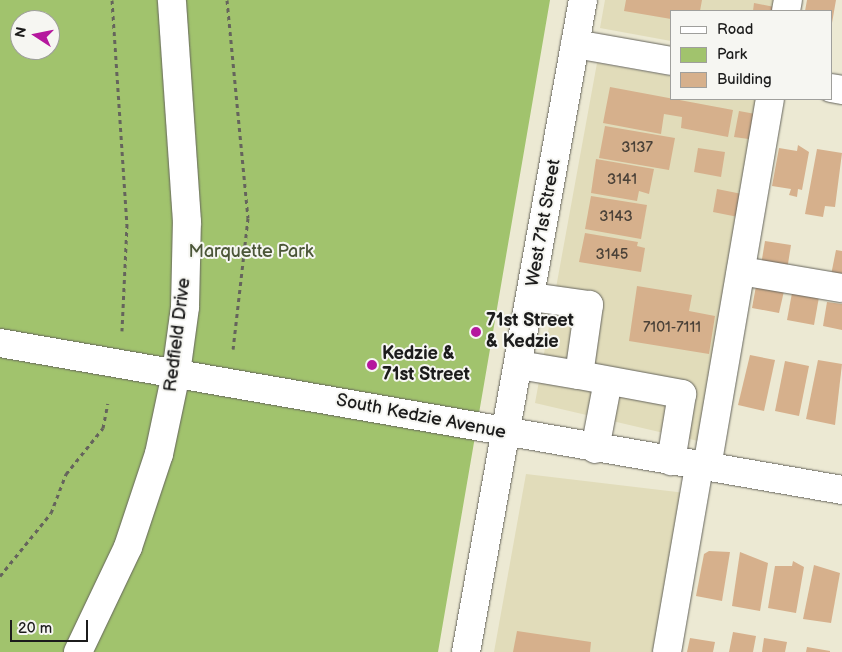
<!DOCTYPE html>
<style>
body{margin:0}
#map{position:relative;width:842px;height:652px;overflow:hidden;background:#ece9d3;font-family:"Balsamiq Sans",sans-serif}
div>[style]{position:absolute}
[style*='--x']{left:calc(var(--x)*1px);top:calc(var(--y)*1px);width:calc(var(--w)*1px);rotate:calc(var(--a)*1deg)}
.built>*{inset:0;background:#e1dcba}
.green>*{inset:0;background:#a1c36d}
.building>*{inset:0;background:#d6b08c}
.path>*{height:3px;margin-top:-1.5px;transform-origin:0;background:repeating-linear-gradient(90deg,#65645c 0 4px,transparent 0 8px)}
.roads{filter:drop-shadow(0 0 1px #65645c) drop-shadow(0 0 1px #65645c)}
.minor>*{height:28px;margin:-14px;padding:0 14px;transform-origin:14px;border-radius:14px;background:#fff}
.major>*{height:28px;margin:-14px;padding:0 14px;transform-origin:14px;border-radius:14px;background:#fff}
.dots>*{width:14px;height:14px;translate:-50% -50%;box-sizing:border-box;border:2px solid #f6f6f2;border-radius:50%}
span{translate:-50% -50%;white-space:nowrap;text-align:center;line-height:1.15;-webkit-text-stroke:4px #f6f6f2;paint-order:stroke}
.number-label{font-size:15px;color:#4a4138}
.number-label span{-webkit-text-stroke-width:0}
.street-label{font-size:18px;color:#1c1c1c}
.park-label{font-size:18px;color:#4b5638}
.poi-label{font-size:18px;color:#1c1c1c;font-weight:700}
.left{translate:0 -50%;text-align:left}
.legend{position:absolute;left:670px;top:10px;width:162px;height:90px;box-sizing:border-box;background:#f6f6f2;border:1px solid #9f9f9c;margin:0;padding:6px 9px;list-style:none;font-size:15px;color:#1c1c1c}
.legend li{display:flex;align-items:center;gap:10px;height:25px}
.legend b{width:25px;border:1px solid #9f9f9c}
.north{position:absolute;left:10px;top:10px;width:50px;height:50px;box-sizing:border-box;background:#f6f6f2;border:1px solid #9f9f9c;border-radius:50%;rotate:281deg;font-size:14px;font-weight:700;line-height:20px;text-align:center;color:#1c1c1c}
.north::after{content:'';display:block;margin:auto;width:18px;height:22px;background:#b5179e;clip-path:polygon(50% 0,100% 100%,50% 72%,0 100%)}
.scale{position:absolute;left:10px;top:620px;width:78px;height:22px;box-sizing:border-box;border:2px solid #1c1c1c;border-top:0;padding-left:6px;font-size:15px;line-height:18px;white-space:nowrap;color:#1c1c1c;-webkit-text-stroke:4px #f6f6f2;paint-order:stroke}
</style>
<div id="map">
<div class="built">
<i style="clip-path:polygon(605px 0,788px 0,786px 11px,671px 11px,671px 41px,600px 28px)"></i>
<i style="clip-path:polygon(597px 63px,671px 76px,671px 99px,770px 99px,711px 444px,535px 403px)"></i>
<i style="clip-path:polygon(526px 474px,694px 494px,667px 652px,494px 652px)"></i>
</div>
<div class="green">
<i style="clip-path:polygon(evenodd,0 0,550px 0,438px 652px,0 652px,0 0,20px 20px,50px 20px,50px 50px,20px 50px,20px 20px)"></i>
</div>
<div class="building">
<i style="clip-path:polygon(626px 0,702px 0,700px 11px,671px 11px,671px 19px,624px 11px)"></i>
<i style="clip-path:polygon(807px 0,836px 0,832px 23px,831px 11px,805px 11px)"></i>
<i style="clip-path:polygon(754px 3px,779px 8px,778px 11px,753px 11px)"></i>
<i style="clip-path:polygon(610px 87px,733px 110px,728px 137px,681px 128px,682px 117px,664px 114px,661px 134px,603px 123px)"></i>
<i style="clip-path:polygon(739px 111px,761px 115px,756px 140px,734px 137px)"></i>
<i style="clip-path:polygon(605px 126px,675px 138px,669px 170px,599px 158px)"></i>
<i style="clip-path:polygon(798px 145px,809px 152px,802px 190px,798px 189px,797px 197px,789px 195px,791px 189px,772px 186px,779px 148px,797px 151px)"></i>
<i style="clip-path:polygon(698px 148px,725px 152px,721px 177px,694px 172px)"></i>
<i style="clip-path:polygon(817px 149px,842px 153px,835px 207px,825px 206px,823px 217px,805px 214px)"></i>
<i style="clip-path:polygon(596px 159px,654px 169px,649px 194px,639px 191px,637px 201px,591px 193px)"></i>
<i style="clip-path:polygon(717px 189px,742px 194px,738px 217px,713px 212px)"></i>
<i style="clip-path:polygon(591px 196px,647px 205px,641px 239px,585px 229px)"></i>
<i style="clip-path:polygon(585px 233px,638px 242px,637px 246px,645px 248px,641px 272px,579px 262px)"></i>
<i style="clip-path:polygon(765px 241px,791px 245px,787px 270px,761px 265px)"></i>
<i style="clip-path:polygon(836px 250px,842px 251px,842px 277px,831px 275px)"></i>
<i style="clip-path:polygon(637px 286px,692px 295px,689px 311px,715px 316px,709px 354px,629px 341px)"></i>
<i style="clip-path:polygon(756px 286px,784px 291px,779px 313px,752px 308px)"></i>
<i style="clip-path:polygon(792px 293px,819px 297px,814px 325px,787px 320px)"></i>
<i style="clip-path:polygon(827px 302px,842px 304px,842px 330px,823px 326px)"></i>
<i style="clip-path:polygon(750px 355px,775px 360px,764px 411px,738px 405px)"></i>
<i style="clip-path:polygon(818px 360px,842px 364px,835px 425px,806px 419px)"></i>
<i style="clip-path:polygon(785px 361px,809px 366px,799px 416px,775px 411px)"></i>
<i style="clip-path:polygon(709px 551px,730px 552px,722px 601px,696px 596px,704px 554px)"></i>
<i style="clip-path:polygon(740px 552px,768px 563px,760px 611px,732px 606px)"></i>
<i style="clip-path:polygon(793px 561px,804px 567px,796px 613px,768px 608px,775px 566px,792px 566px)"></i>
<i style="clip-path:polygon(814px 565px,840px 573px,831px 623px,803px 619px)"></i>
<i style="clip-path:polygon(517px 631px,591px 642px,590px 652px,513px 652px)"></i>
<i style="clip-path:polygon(733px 632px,756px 636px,753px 652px,729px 652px)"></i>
<i style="clip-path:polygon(690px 638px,715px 642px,713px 652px,687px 652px)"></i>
<i style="clip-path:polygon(764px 638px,787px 642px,785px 652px,762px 652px)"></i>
<i style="clip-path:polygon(807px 647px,830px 651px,830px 652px,806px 652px)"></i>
</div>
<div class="path">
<i style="--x:112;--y:0;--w:225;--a:86.2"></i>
<i style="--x:127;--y:224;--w:107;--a:92.7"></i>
<i style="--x:227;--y:0;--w:219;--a:84.5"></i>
<i style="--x:248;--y:218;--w:132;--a:96.5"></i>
<i style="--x:0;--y:576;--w:81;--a:-51"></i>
<i style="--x:51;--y:513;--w:42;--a:-69"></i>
<i style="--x:66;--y:474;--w:59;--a:-51.2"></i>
<i style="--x:103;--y:428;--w:25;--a:-79"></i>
</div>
<div class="roads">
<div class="minor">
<i style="--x:786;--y:11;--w:11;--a:-80"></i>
<i style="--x:575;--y:44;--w:97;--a:10"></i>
<i style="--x:831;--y:88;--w:11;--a:10"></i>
<i style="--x:741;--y:271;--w:102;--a:9.6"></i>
<i style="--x:519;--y:365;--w:61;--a:9.5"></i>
<i style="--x:579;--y:375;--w:71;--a:-81.9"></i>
<i style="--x:589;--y:305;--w:59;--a:-172.1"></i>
<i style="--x:579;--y:375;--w:105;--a:10.5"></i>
<i style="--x:682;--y:394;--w:68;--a:99.3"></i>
<i style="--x:595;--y:449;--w:69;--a:-79.2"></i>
<i style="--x:707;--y:467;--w:373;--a:-80.3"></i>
<i style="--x:78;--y:652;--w:116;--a:-64.5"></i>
<i style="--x:128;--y:547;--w:98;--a:-71.6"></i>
<i style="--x:159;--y:454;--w:83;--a:-78.1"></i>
<i style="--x:176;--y:373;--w:67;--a:-82.2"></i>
<i style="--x:185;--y:307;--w:85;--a:-88.7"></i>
<i style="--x:187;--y:222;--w:223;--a:-93.9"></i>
<i style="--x:667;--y:652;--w:189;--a:-80.2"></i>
</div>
<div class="major">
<i style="--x:0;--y:343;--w:855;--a:9.9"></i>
<i style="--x:466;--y:652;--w:662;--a:-79.83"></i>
</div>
</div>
<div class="dots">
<i style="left:476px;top:332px;background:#b5179e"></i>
<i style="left:372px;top:365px;background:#b5179e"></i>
</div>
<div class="number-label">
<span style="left:637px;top:148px">3137</span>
<span style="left:622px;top:180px">3141</span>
<span style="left:616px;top:217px">3143</span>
<span style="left:612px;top:255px">3145</span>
<span style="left:672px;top:328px">7101-7111</span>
</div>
<div class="street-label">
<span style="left:544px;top:223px;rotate:-80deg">West 71st Street</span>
<span style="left:178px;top:335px;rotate:-83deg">Redfield Drive</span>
<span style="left:421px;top:417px;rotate:11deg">South Kedzie Avenue</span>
</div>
<div class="park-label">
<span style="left:251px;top:252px">Marquette Park</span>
</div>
<div class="poi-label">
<span class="left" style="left:486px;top:332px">71st Street<br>&amp; Kedzie</span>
<span class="left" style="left:382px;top:365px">Kedzie &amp;<br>71st Street</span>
</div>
<ul class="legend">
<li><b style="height:6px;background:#fff"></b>Road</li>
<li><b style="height:14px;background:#a1c36d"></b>Park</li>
<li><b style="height:14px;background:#d6b08c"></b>Building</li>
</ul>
<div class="north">N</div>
<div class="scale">20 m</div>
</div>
